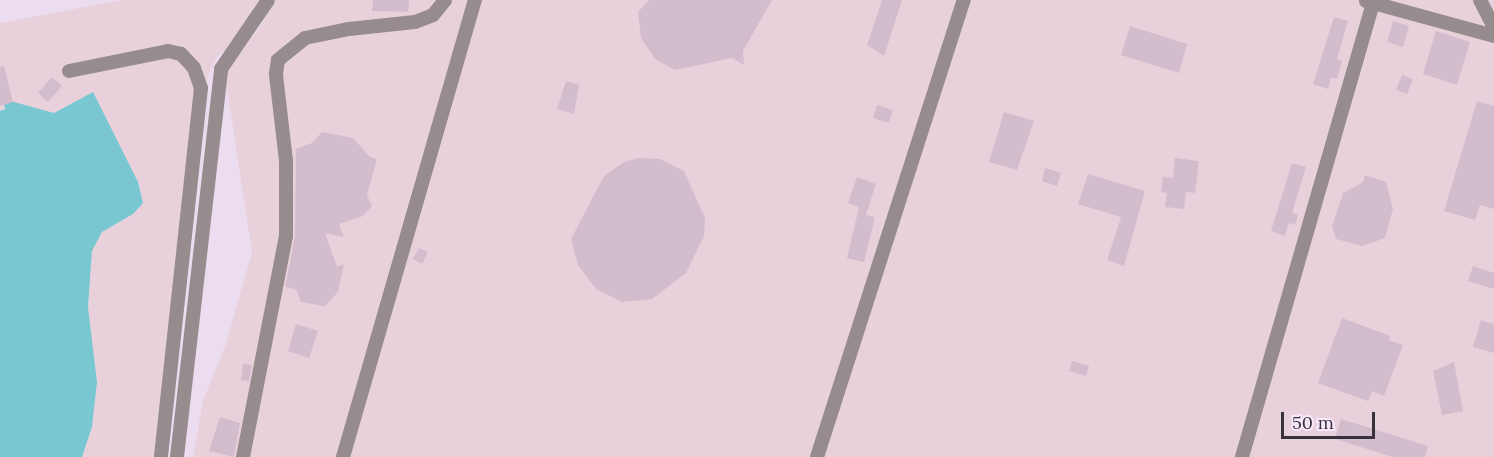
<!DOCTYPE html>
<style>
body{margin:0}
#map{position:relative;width:1494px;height:457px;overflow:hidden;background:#ecdcf0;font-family:Lora,serif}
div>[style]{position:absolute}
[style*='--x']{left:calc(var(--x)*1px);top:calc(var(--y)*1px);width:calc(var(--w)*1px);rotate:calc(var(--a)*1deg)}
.industrial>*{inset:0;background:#e9d1db}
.water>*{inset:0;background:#79c7d1}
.building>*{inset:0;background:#d3bdcd}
.minor>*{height:14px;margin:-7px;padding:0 7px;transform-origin:7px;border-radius:7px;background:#968b8d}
span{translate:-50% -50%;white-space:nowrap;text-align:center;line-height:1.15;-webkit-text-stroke:5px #f9e9fd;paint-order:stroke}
.scale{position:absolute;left:1281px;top:412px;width:94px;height:27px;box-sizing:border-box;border:3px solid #38323a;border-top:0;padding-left:8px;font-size:18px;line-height:21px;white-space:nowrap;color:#38323a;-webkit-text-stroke:4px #f9e9fd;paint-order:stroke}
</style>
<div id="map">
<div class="industrial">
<i style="clip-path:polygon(122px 0,259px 0,233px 44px,218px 56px,208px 74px,166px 457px,82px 457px,92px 427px,97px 382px,88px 307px,92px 251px,102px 232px,133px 214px,143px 203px,138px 182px,93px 92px,54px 113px,3px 100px,5px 109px,0 111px,0 23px)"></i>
<i style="clip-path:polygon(273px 0,1494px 0,1494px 457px,193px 457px,203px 401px,226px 344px,252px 252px,226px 82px,229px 68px,262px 24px)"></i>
</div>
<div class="water">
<i style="clip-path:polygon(93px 92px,138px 182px,143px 203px,133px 214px,102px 232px,92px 251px,88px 307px,97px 382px,92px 427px,82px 457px,0 457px,0 111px,5px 109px,3px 99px,54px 113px)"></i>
</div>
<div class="building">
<i style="clip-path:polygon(373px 0,409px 0,408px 12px,372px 11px)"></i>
<i style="clip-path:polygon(649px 0,772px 0,743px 51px,744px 65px,732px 58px,675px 70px,656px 60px,641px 38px,638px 12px)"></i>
<i style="clip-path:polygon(882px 0,902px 0,884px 56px,867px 45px)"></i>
<i style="clip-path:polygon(1334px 17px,1348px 21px,1337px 59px,1342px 61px,1337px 79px,1331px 77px,1328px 89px,1313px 84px)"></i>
<i style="clip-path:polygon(1393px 21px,1409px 26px,1403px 47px,1387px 42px)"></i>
<i style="clip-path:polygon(1130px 26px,1187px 44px,1179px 73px,1121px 55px)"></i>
<i style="clip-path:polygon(1436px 31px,1470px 42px,1457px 85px,1423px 74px)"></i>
<i style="clip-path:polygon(4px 66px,13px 102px,0 106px,0 67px)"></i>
<i style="clip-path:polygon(1402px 75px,1413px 79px,1407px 94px,1396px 90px)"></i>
<i style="clip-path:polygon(52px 77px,62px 86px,48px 102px,38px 93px)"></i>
<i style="clip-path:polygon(566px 81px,579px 85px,574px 114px,557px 109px)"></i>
<i style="clip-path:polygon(1477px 101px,1494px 106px,1494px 209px,1480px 205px,1475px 220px,1444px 211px)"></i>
<i style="clip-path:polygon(877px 105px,893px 110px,889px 123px,873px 118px)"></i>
<i style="clip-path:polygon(1004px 112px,1034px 121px,1017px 170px,989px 162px)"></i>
<i style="clip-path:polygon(322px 132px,353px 138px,370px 157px,377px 159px,367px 195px,372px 206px,363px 216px,339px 224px,344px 237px,325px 233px,337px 267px,344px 264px,338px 292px,325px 306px,301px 302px,296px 289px,285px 287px,295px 236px,296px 149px,312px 143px)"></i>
<i style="clip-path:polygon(639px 158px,660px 159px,684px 171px,705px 218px,704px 236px,686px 273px,652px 299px,622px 302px,596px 289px,578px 265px,571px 239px,604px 176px,624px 162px)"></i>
<i style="clip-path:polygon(1175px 158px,1199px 161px,1195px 193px,1186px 192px,1184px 209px,1165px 207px,1167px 193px,1161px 192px,1163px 177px,1173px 178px)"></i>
<i style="clip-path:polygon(1292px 163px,1306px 167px,1292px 213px,1298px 215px,1295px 225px,1289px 223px,1285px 236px,1271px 231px)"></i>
<i style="clip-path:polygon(1045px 168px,1061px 173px,1057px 186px,1042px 181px)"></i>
<i style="clip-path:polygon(1088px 174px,1145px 191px,1124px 266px,1107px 260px,1121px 217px,1078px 204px)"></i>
<i style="clip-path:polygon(1365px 175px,1386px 182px,1393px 209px,1385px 238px,1362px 246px,1336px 239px,1332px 226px,1343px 193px,1363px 182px)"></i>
<i style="clip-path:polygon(857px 177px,876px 184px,866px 215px,875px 217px,864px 262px,847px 258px,859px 207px,848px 203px)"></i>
<i style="clip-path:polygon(419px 248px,428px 252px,422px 264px,413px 259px)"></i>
<i style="clip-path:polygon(1473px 266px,1494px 273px,1494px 289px,1468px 281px)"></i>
<i style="clip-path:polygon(1342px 318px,1390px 336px,1389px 340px,1403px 345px,1384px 396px,1372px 391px,1368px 401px,1318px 383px)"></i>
<i style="clip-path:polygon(1481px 320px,1494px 324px,1494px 353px,1473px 347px)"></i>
<i style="clip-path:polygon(296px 324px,318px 331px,309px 358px,288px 351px)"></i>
<i style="clip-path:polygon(1072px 361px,1089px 366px,1086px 376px,1069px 371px)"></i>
<i style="clip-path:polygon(1454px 362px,1463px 411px,1442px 415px,1433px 371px)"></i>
<i style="clip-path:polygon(243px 364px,252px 365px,249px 381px,241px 380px)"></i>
<i style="clip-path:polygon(220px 417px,240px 423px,234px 457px,209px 451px)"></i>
<i style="clip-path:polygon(1341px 419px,1428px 446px,1425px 457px,1393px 457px,1335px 439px)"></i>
</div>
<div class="minor">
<i style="--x:1480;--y:0;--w:31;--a:63"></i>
<i style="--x:1366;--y:1;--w:133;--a:15.3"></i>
<i style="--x:69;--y:71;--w:101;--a:-11.4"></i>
<i style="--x:168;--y:51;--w:13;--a:13"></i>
<i style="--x:181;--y:54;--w:19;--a:47"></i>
<i style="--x:194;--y:68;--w:21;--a:71"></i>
<i style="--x:201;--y:88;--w:371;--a:96.2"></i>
<i style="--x:177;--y:457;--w:390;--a:-83.5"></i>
<i style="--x:221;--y:69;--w:83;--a:-55.7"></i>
<i style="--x:243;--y:457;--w:225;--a:-79"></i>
<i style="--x:286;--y:236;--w:75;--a:-90"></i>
<i style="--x:286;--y:161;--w:88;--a:-96.6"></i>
<i style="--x:276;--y:74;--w:14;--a:-82"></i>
<i style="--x:278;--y:60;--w:35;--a:-39"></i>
<i style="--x:305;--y:38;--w:45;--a:-11.6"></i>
<i style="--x:349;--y:29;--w:66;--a:-6.1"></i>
<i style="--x:415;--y:22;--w:19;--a:-21"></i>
<i style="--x:433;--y:15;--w:19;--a:-51"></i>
<i style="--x:343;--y:457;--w:476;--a:-73.9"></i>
<i style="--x:817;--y:457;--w:480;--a:-72.2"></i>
<i style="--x:1242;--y:457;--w:473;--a:-73.9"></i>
</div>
<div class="scale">50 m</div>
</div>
